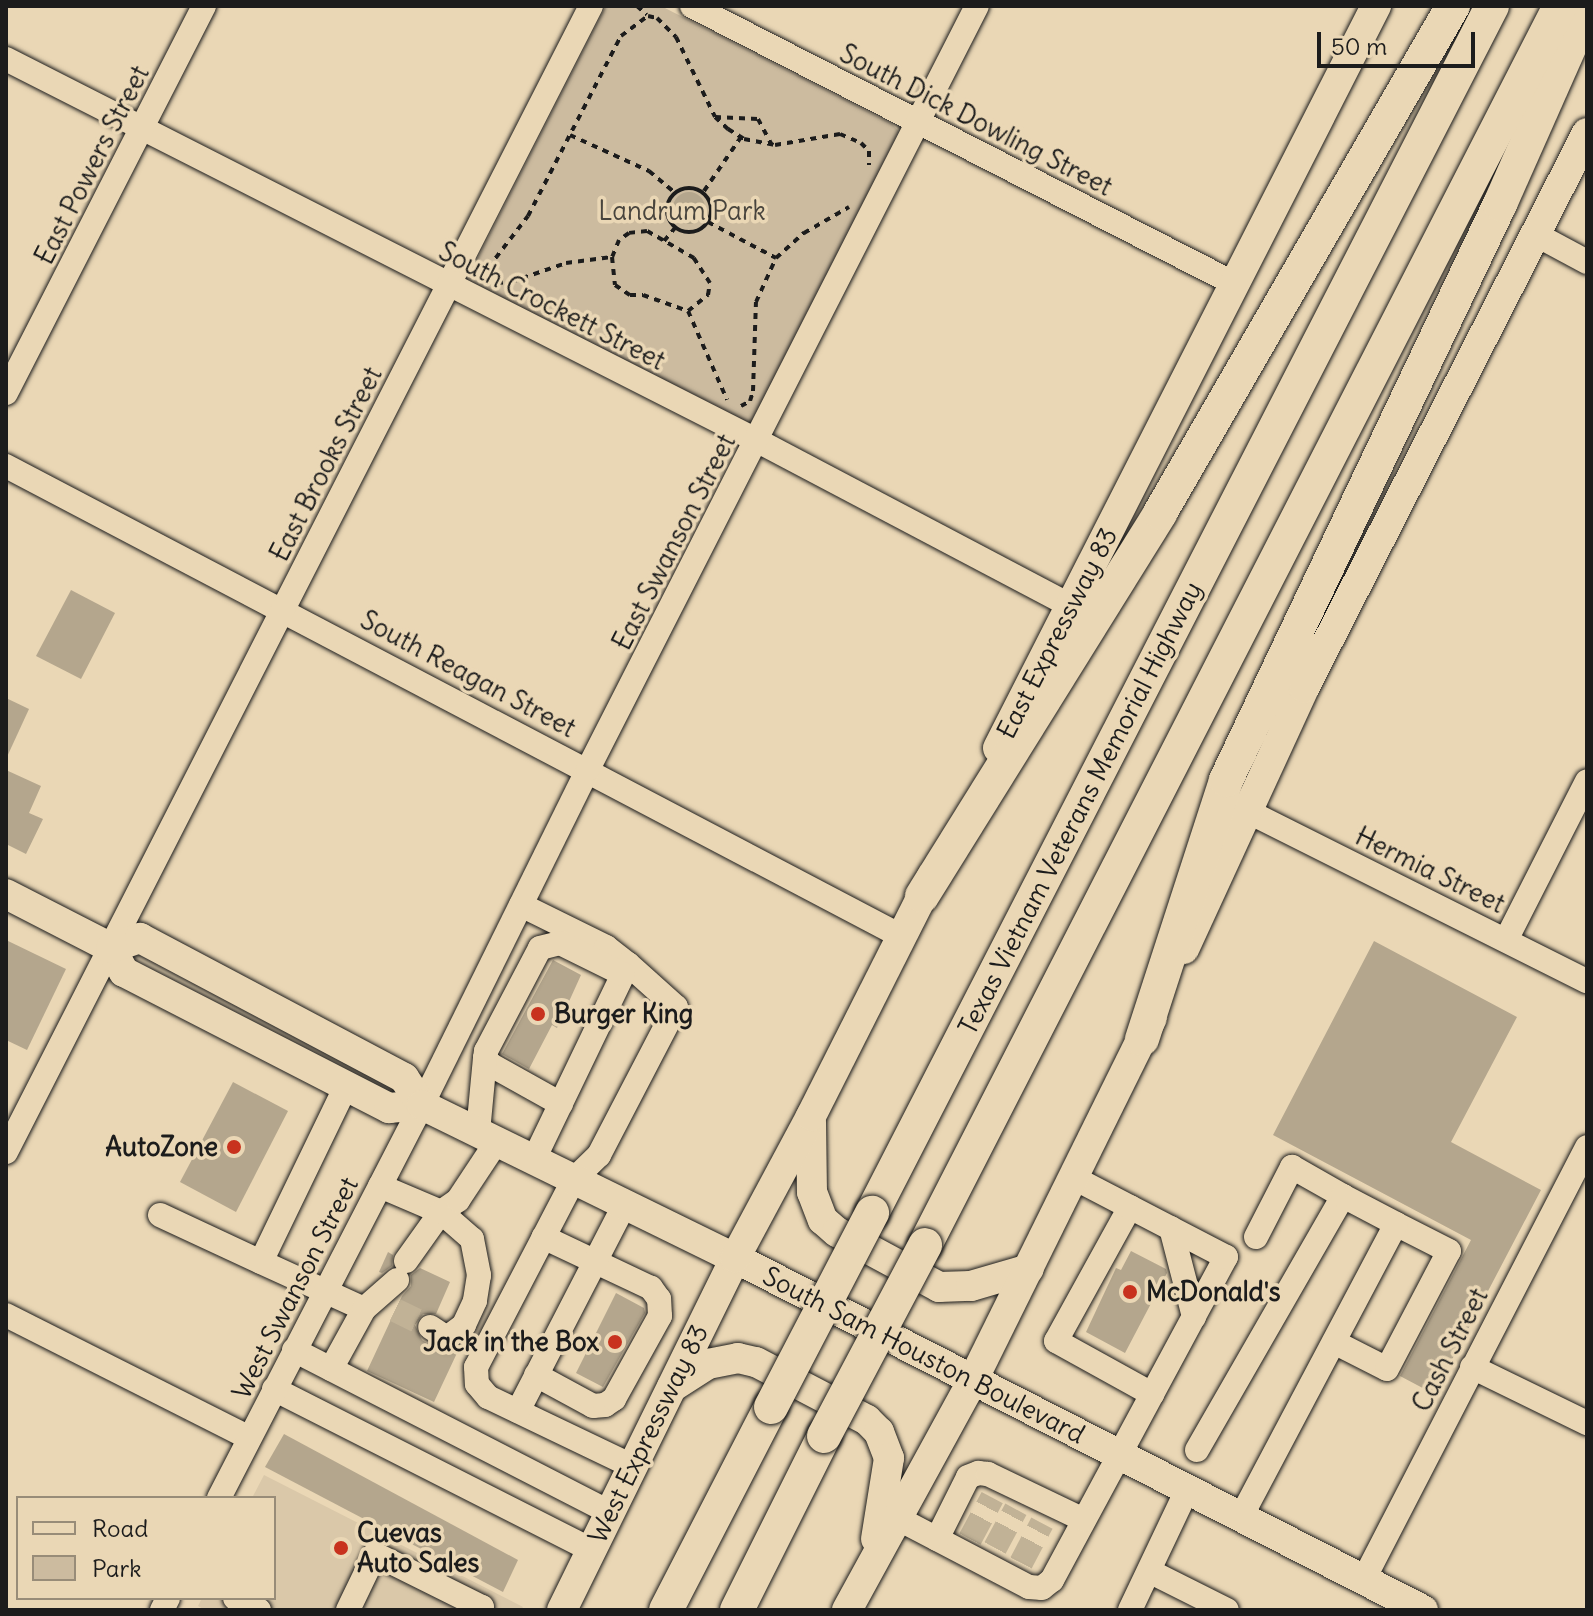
<!DOCTYPE html>
<style>
body{margin:0}
#map{position:relative;width:1593px;height:1616px;overflow:hidden;background:#ead7b5;font-family:Delius,sans-serif}
div>[style]{position:absolute}
[style*='--x']{left:calc(var(--x)*1px);top:calc(var(--y)*1px);width:calc(var(--w)*1px);rotate:calc(var(--a)*1deg)}
.built>*{inset:0;background:#dac8a9}
.green>*{inset:0;background:#ccbb9f}
.building>*{inset:0;background:#b4a68d}
.round{border-radius:50%}
.minor-tunnel>*{height:24px;margin-top:-12px;transform-origin:0;background:repeating-linear-gradient(90deg,#c1b296 0 24px,transparent 0 36px)}
.path>*{height:4px;margin-top:-2px;transform-origin:0;background:repeating-linear-gradient(90deg,#1c1c1c 0 6px,transparent 0 12px)}
.path>.ring{margin:-2px;padding:0;box-sizing:content-box;background:none;border:4px solid #1c1c1c;border-radius:50%}
.roads{filter:drop-shadow(0 0 2px #1c1c1c) drop-shadow(0 0 2px #1c1c1c)}
.minor>*{height:24px;margin:-12px;padding:0 12px;transform-origin:12px;border-radius:12px;background:#ead7b5}
.major>*{height:30px;margin:-15px;padding:0 15px;transform-origin:15px;border-radius:15px;background:#ead7b5}
.highway>*{height:34px;margin:-17px;padding:0 17px;transform-origin:17px;border-radius:17px;background:#ead7b5}
.bridges{filter:drop-shadow(0 0 2px #1c1c1c) drop-shadow(0 0 2px #1c1c1c)}
.highway-bridge>*{height:34px;margin:-17px;padding:0 17px;transform-origin:17px;border-radius:17px;background:#ead7b5}
.dots>*{width:22px;height:22px;translate:-50% -50%;box-sizing:border-box;border:4px solid #ead7b5;border-radius:50%}
span{translate:-50% -50%;white-space:nowrap;text-align:center;line-height:1.15;-webkit-text-stroke:7px #ead7b5;paint-order:stroke}
.street-label{font-size:26px;color:#1c1c1c}
.park-label{font-size:26px;color:#48443d}
.poi-label{font-size:26px;color:#1c1c1c;font-weight:700}
.left{translate:0 -50%;text-align:left}
.right{translate:-100% -50%;text-align:right}
.frame{position:absolute;inset:0;border:8px solid #1c1c1c;pointer-events:none}
.legend{position:absolute;left:16px;top:1496px;width:260px;height:104px;box-sizing:border-box;background:#ead7b5;border:2px solid #988c78;margin:0;padding:10px 14px;list-style:none;font-size:24px;color:#1c1c1c}
.legend li{display:flex;align-items:center;gap:16px;height:40px}
.legend b{width:40px;border:2px solid #988c78}
.scale{position:absolute;left:1317px;top:32px;width:158px;height:36px;box-sizing:border-box;border:4px solid #1c1c1c;border-top:0;padding-left:10px;font-size:24px;line-height:28px;white-space:nowrap;color:#1c1c1c;-webkit-text-stroke:6px #ead7b5;paint-order:stroke}
</style>
<div id="map">
<div class="built">
<i style="clip-path:polygon(264px 1475px,523px 1607px,521px 1610px,205px 1610px,198px 1606px,202px 1598px,274px 1598px,274px 1498px,252px 1498px)"></i>
</div>
<div class="green">
<i style="clip-path:polygon(606px 6px,661px 6px,892px 124px,900px 133px,753px 422px,749px 424px,472px 285px,470px 280px,469px 275px)"></i>
</div>
<div class="building">
<i class="round" style="left:673px;top:192px;width:32px;height:32px"></i>
<i style="clip-path:polygon(71px 590px,115px 613px,81px 679px,36px 656px)"></i>
<i style="clip-path:polygon(6px 698px,29px 709px,6px 759px)"></i>
<i style="clip-path:polygon(6px 770px,41px 786px,29px 813px,43px 819px,26px 854px,6px 844px)"></i>
<i style="clip-path:polygon(6px 940px,66px 969px,27px 1050px,6px 1040px)"></i>
<i style="clip-path:polygon(1374px 941px,1517px 1017px,1451px 1142px,1541px 1190px,1434px 1394px,1400px 1376px,1471px 1240px,1273px 1135px)"></i>
<i style="clip-path:polygon(553px 960px,581px 975px,557px 1028px,552px 1025px,529px 1069px,502px 1054px)"></i>
<i style="clip-path:polygon(233px 1082px,288px 1111px,236px 1212px,180px 1182px)"></i>
<i style="clip-path:polygon(1131px 1251px,1166px 1269px,1167px 1273px,1125px 1353px,1086px 1332px,1116px 1268px,1121px 1270px)"></i>
<i style="clip-path:polygon(388px 1252px,393px 1255px,392px 1266px,382px 1273px,379px 1272px)"></i>
<i style="clip-path:polygon(420px 1268px,450px 1282px,436px 1314px,423px 1314px,415px 1325px,422px 1340px,440px 1351px,457px 1353px,434px 1402px,367px 1371px,402px 1296px,411px 1286px,411px 1275px)"></i>
<i style="clip-path:polygon(616px 1293px,644px 1308px,645px 1313px,603px 1387px,576px 1373px)"></i>
<i style="clip-path:polygon(284px 1434px,518px 1560px,503px 1592px,265px 1467px)"></i>
</div>
<div class="minor-tunnel">
<i style="--x:395;--y:1310;--w:39;--a:26"></i>
<i style="--x:970;--y:1539;--w:47;--a:-61.8"></i>
<i style="--x:995;--y:1548;--w:44;--a:-61.7"></i>
<i style="--x:1021;--y:1563;--w:45;--a:-62.3"></i>
</div>
<div class="path">
<i style="--x:637;--y:6;--w:13;--a:42"></i>
<i style="--x:715;--y:117;--w:43;--a:2.7"></i>
<i style="--x:758;--y:119;--w:30;--a:62"></i>
<i style="--x:570;--y:135;--w:87;--a:24.5"></i>
<i style="--x:649;--y:171;--w:34;--a:40"></i>
<i class="ring" style="left:667px;top:188px;width:40px;height:40px"></i>
<i style="--x:704;--y:191;--w:65;--a:-55.6"></i>
<i style="--x:708;--y:222;--w:77;--a:27.9"></i>
<i style="--x:664;--y:241;--w:17;--a:-50"></i>
<i style="--x:481;--y:277;--w:77;--a:-52.4"></i>
<i style="--x:528;--y:216;--w:203;--a:-62.7"></i>
<i style="--x:621;--y:36;--w:34;--a:-37"></i>
<i style="--x:648;--y:16;--w:9;--a:13"></i>
<i style="--x:657;--y:18;--w:27;--a:45"></i>
<i style="--x:676;--y:37;--w:89;--a:64"></i>
<i style="--x:715;--y:117;--w:18;--a:43"></i>
<i style="--x:728;--y:129;--w:19;--a:32"></i>
<i style="--x:744;--y:139;--w:32;--a:11"></i>
<i style="--x:775;--y:145;--w:66;--a:-9.6"></i>
<i style="--x:840;--y:134;--w:23;--a:23"></i>
<i style="--x:861;--y:143;--w:11;--a:45"></i>
<i style="--x:869;--y:151;--w:14;--a:90"></i>
<i style="--x:497;--y:283;--w:14;--a:-4"></i>
<i style="--x:511;--y:282;--w:58;--a:-19.1"></i>
<i style="--x:566;--y:263;--w:46;--a:-7.4"></i>
<i style="--x:688;--y:311;--w:26;--a:-39"></i>
<i style="--x:708;--y:295;--w:12;--a:-81"></i>
<i style="--x:710;--y:283;--w:30;--a:-123"></i>
<i style="--x:694;--y:258;--w:54;--a:-150.1"></i>
<i style="--x:647;--y:231;--w:18;--a:174"></i>
<i style="--x:629;--y:233;--w:12;--a:145"></i>
<i style="--x:619;--y:240;--w:18;--a:112"></i>
<i style="--x:612;--y:257;--w:28;--a:84"></i>
<i style="--x:615;--y:285;--w:18;--a:34"></i>
<i style="--x:630;--y:295;--w:13;--a:0"></i>
<i style="--x:643;--y:295;--w:48;--a:19.6"></i>
<i style="--x:688;--y:311;--w:97;--a:66.3"></i>
<i style="--x:741;--y:406;--w:10;--a:-29"></i>
<i style="--x:750;--y:401;--w:10;--a:-73"></i>
<i style="--x:753;--y:391;--w:89;--a:-88.1"></i>
<i style="--x:756;--y:302;--w:48;--a:-65.6"></i>
<i style="--x:776;--y:258;--w:38;--a:-42"></i>
<i style="--x:804;--y:233;--w:52;--a:-30"></i>
</div>
<div class="roads">
<div class="minor">
<i style="--x:692;--y:6;--w:610;--a:27.11"></i>
<i style="--x:6;--y:59;--w:843;--a:26.93"></i>
<i style="--x:758;--y:441;--w:354;--a:27.8"></i>
<i style="--x:1535;--y:234;--w:59;--a:28.3"></i>
<i style="--x:6;--y:393;--w:435;--a:-62.9"></i>
<i style="--x:6;--y:466;--w:1011;--a:27.71"></i>
<i style="--x:1247;--y:811;--w:380;--a:26.6"></i>
<i style="--x:521;--y:905;--w:95;--a:26.3"></i>
<i style="--x:606;--y:947;--w:28;--a:38"></i>
<i style="--x:628;--y:964;--w:216;--a:115.7"></i>
<i style="--x:1506;--y:940;--w:178;--a:-63"></i>
<i style="--x:628;--y:964;--w:64;--a:41.9"></i>
<i style="--x:676;--y:1007;--w:167;--a:117.5"></i>
<i style="--x:599;--y:1155;--w:35;--a:136"></i>
<i style="--x:574;--y:1179;--w:212;--a:117.5"></i>
<i style="--x:476;--y:1367;--w:17;--a:87"></i>
<i style="--x:477;--y:1384;--w:17;--a:50"></i>
<i style="--x:488;--y:1397;--w:160;--a:25.6"></i>
<i style="--x:346;--y:1086;--w:195;--a:115.8"></i>
<i style="--x:261;--y:1262;--w:113;--a:24.5"></i>
<i style="--x:561;--y:1104;--w:80;--a:-150.9"></i>
<i style="--x:491;--y:1065;--w:9;--a:-131"></i>
<i style="--x:485;--y:1058;--w:7;--a:-82"></i>
<i style="--x:486;--y:1051;--w:116;--a:-62.3"></i>
<i style="--x:540;--y:948;--w:21;--a:-14"></i>
<i style="--x:560;--y:943;--w:70;--a:26.2"></i>
<i style="--x:478;--y:1132;--w:74;--a:-84.6"></i>
<i style="--x:6;--y:1152;--w:1287;--a:-62.96"></i>
<i style="--x:380;--y:1186;--w:66;--a:23.1"></i>
<i style="--x:441;--y:1212;--w:41;--a:41.1"></i>
<i style="--x:472;--y:1239;--w:37;--a:79"></i>
<i style="--x:479;--y:1275;--w:26;--a:99"></i>
<i style="--x:475;--y:1301;--w:26;--a:115"></i>
<i style="--x:464;--y:1325;--w:21;--a:143"></i>
<i style="--x:447;--y:1338;--w:20;--a:-147"></i>
<i style="--x:1130;--y:1207;--w:153;--a:118.9"></i>
<i style="--x:1056;--y:1341;--w:110;--a:28.9"></i>
<i style="--x:160;--y:1215;--w:111;--a:25"></i>
<i style="--x:1171;--y:1228;--w:92;--a:75.5"></i>
<i style="--x:1256;--y:1237;--w:79;--a:-62.8"></i>
<i style="--x:1292;--y:1167;--w:59;--a:29.6"></i>
<i style="--x:406;--y:1261;--w:60;--a:-54.5"></i>
<i style="--x:441;--y:1212;--w:21;--a:-35"></i>
<i style="--x:458;--y:1200;--w:71;--a:-56.5"></i>
<i style="--x:6;--y:1315;--w:272;--a:26.8"></i>
<i style="--x:1334;--y:1342;--w:59;--a:27"></i>
<i style="--x:1387;--y:1369;--w:133;--a:-62.3"></i>
<i style="--x:1449;--y:1251;--w:59;--a:-153"></i>
<i style="--x:294;--y:1350;--w:354;--a:27.2"></i>
<i style="--x:1472;--y:1367;--w:128;--a:26"></i>
<i style="--x:331;--y:1369;--w:68;--a:-61.2"></i>
<i style="--x:364;--y:1309;--w:44;--a:-41.3"></i>
<i style="--x:536;--y:1375;--w:65;--a:28.5"></i>
<i style="--x:593;--y:1406;--w:12;--a:-5"></i>
<i style="--x:605;--y:1405;--w:11;--a:-34"></i>
<i style="--x:614;--y:1399;--w:95;--a:-61"></i>
<i style="--x:660;--y:1316;--w:17;--a:-93"></i>
<i style="--x:659;--y:1299;--w:14;--a:-126"></i>
<i style="--x:651;--y:1288;--w:119;--a:-154.7"></i>
<i style="--x:274;--y:1389;--w:356;--a:26.9"></i>
<i style="--x:518;--y:1411;--w:233;--a:-62.7"></i>
<i style="--x:1197;--y:1450;--w:293;--a:-60.1"></i>
<i style="--x:1343;--y:1196;--w:60;--a:27.8"></i>
<i style="--x:1396;--y:1224;--w:331;--a:117.9"></i>
<i style="--x:219;--y:1498;--w:442;--a:-62.7"></i>
<i style="--x:422;--y:1105;--w:375;--a:-63.7"></i>
<i style="--x:588;--y:769;--w:856;--a:-62.99"></i>
<i style="--x:897;--y:1518;--w:149;--a:27.6"></i>
<i style="--x:1029;--y:1587;--w:13;--a:4"></i>
<i style="--x:1042;--y:1588;--w:13;--a:-39"></i>
<i style="--x:1052;--y:1580;--w:367;--a:-61.7"></i>
<i style="--x:1226;--y:1257;--w:171;--a:-152.5"></i>
<i style="--x:937;--y:1539;--w:69;--a:-63.4"></i>
<i style="--x:968;--y:1477;--w:11;--a:-22"></i>
<i style="--x:978;--y:1473;--w:10;--a:6"></i>
<i style="--x:988;--y:1474;--w:106;--a:25.6"></i>
<i style="--x:1149;--y:1571;--w:87;--a:26.6"></i>
<i style="--x:1364;--y:1579;--w:486;--a:-62.7"></i>
<i style="--x:235;--y:1598;--w:27;--a:27"></i>
<i style="--x:162;--y:1610;--w:13;--a:-63"></i>
<i style="--x:348;--y:1610;--w:62;--a:-64.3"></i>
<i style="--x:375;--y:1554;--w:119;--a:26.4"></i>
<i style="--x:482;--y:1607;--w:3;--a:108"></i>
<i style="--x:1130;--y:1610;--w:133;--a:-64.6"></i>
</div>
<div class="major">
<i style="--x:998;--y:748;--w:833;--a:-63"></i>
<i style="--x:6;--y:894;--w:118;--a:27.2"></i>
<i style="--x:111;--y:948;--w:27;--a:62"></i>
<i style="--x:124;--y:972;--w:298;--a:27.2"></i>
<i style="--x:389;--y:1108;--w:33;--a:-5"></i>
<i style="--x:111;--y:948;--w:31;--a:-19"></i>
<i style="--x:140;--y:938;--w:299;--a:27.9"></i>
<i style="--x:404;--y:1078;--w:32;--a:56"></i>
<i style="--x:422;--y:1105;--w:348;--a:26.1"></i>
<i style="--x:735;--y:1258;--w:773;--a:27.1"></i>
<i style="--x:1184;--y:949;--w:287;--a:-65.3"></i>
<i style="--x:1304;--y:688;--w:623;--a:-62.98"></i>
<i style="--x:811;--y:1122;--w:70;--a:89.2"></i>
<i style="--x:812;--y:1192;--w:30;--a:69"></i>
<i style="--x:823;--y:1220;--w:18;--a:41"></i>
<i style="--x:837;--y:1232;--w:116;--a:28.3"></i>
<i style="--x:939;--y:1287;--w:32;--a:-2"></i>
<i style="--x:971;--y:1286;--w:60;--a:-16.3"></i>
<i style="--x:672;--y:1387;--w:43;--a:-32.6"></i>
<i style="--x:708;--y:1364;--w:31;--a:-11"></i>
<i style="--x:738;--y:1358;--w:18;--a:13"></i>
<i style="--x:756;--y:1362;--w:125;--a:27.6"></i>
<i style="--x:867;--y:1420;--w:17;--a:45"></i>
<i style="--x:879;--y:1432;--w:28;--a:69"></i>
<i style="--x:889;--y:1458;--w:82;--a:99.1"></i>
<i style="--x:562;--y:1610;--w:392;--a:-63.8"></i>
<i style="--x:735;--y:1258;--w:161;--a:-61.8"></i>
<i style="--x:811;--y:1116;--w:269;--a:-63.2"></i>
<i style="--x:847;--y:1610;--w:262;--a:-61.3"></i>
<i style="--x:973;--y:1380;--w:404;--a:-63.7"></i>
</div>
<div class="highway">
<i style="--x:922;--y:896;--w:451;--a:-58.1"></i>
<i style="--x:1160;--y:513;--w:586;--a:-59.98"></i>
<i style="--x:1142;--y:1039;--w:272;--a:-72"></i>
<i style="--x:1226;--y:780;--w:638;--a:-64.56"></i>
<i style="--x:1500;--y:204;--w:214;--a:-66.1"></i>
<i style="--x:872;--y:1213;--w:1357;--a:-62.81"></i>
<i style="--x:925;--y:1245;--w:1392;--a:-62.86"></i>
<i style="--x:666;--y:1610;--w:229;--a:-62.7"></i>
<i style="--x:737;--y:1610;--w:195;--a:-63.4"></i>
</div>
</div>
<div class="bridges">
<div class="highway-bridge">
<i style="--x:771;--y:1407;--w:219;--a:-62.5"></i>
<i style="--x:824;--y:1436;--w:216;--a:-62.1"></i>
</div>
</div>
<div class="dots">
<i style="left:538px;top:1014px;background:#c8321e"></i>
<i style="left:234px;top:1147px;background:#c8321e"></i>
<i style="left:1130px;top:1292px;background:#c8321e"></i>
<i style="left:615px;top:1342px;background:#c8321e"></i>
<i style="left:341px;top:1548px;background:#c8321e"></i>
</div>
<div class="street-label">
<span style="left:976px;top:120px;rotate:27deg">South Dick Dowling Street</span>
<span style="left:92px;top:165px;rotate:-63deg">East Powers Street</span>
<span style="left:552px;top:306px;rotate:27deg">South Crockett Street</span>
<span style="left:326px;top:464px;rotate:-63deg">East Brooks Street</span>
<span style="left:674px;top:542px;rotate:-63deg">East Swanson Street</span>
<span style="left:1057px;top:633px;rotate:-63deg">East Expressway 83</span>
<span style="left:468px;top:674px;rotate:28deg">South Reagan Street</span>
<span style="left:1080px;top:808px;rotate:-63deg">Texas Vietnam Veterans Memorial Highway</span>
<span style="left:1430px;top:870px;rotate:26deg">Hermia Street</span>
<span style="left:295px;top:1288px;rotate:-63deg">West Swanson Street</span>
<span style="left:1450px;top:1350px;rotate:-63deg">Cash Street</span>
<span style="left:924px;top:1355px;rotate:27deg">South Sam Houston Boulevard</span>
<span style="left:648px;top:1434px;rotate:-64deg">West Expressway 83</span>
</div>
<div class="park-label">
<span style="left:682px;top:211px">Landrum Park</span>
</div>
<div class="poi-label">
<span class="left" style="left:554px;top:1014px">Burger King</span>
<span class="right" style="left:218px;top:1147px">AutoZone</span>
<span class="left" style="left:1146px;top:1292px">McDonald's</span>
<span class="right" style="left:599px;top:1342px">Jack in the Box</span>
<span class="left" style="left:357px;top:1548px">Cuevas<br>Auto Sales</span>
</div>
<div class="frame"></div>
<ul class="legend">
<li><b style="height:10px;background:#ead7b5"></b>Road</li>
<li><b style="height:22px;background:#ccbb9f"></b>Park</li>
</ul>
<div class="scale">50 m</div>
</div>
